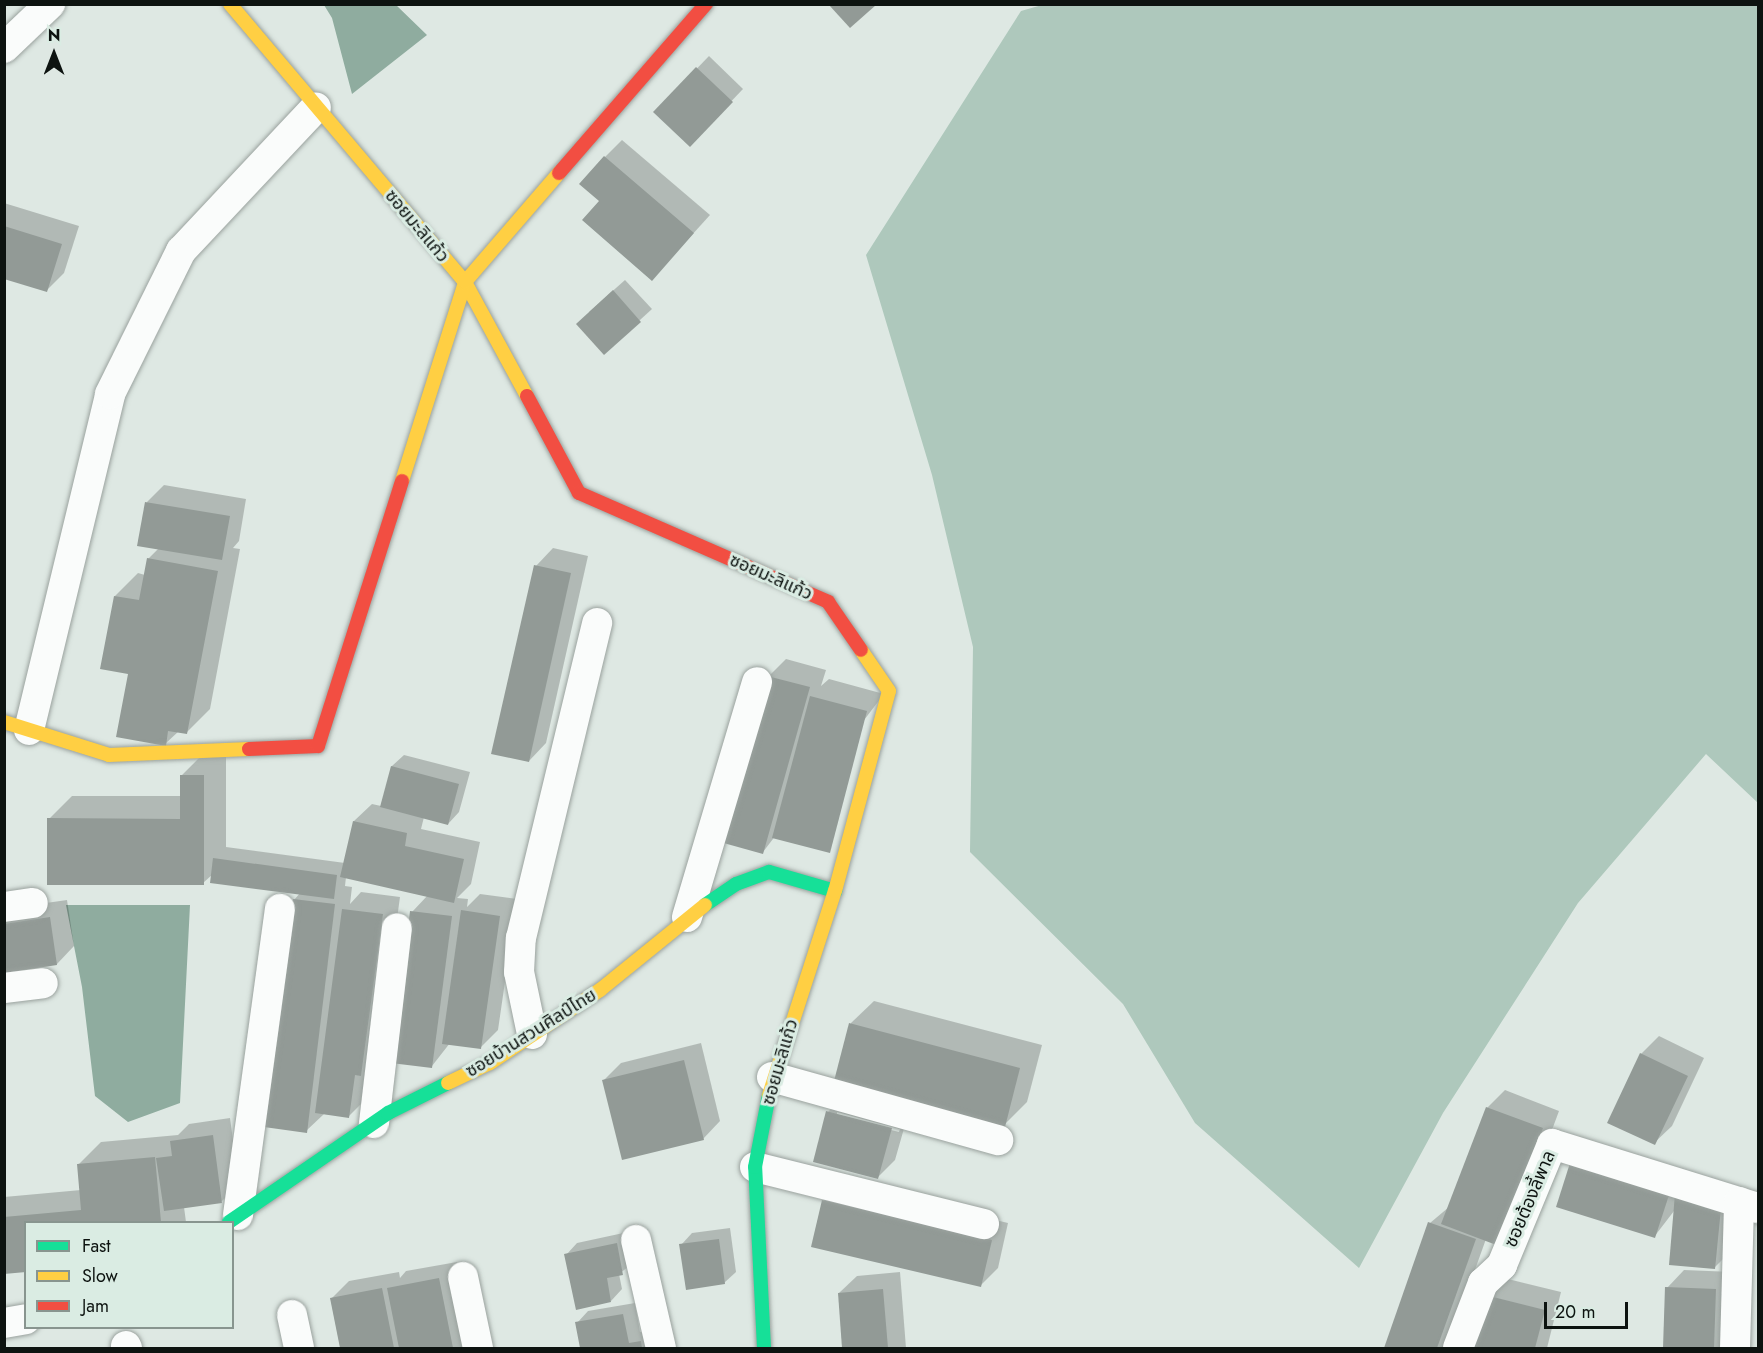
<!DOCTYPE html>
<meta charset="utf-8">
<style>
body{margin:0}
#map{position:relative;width:1763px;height:1353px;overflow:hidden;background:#dee8e3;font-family:Jost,"Noto Sans Thai",sans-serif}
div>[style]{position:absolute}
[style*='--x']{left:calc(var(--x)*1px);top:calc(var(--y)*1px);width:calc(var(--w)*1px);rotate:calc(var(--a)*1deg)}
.forest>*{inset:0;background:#aec8bc}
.water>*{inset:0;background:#8fac9f}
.shadow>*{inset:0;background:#0003}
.building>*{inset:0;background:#929a96}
.roads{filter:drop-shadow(0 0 2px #9aa29e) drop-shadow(0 0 2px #9aa29e)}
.street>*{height:30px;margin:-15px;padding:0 15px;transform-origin:15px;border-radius:15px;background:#fafcfb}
.fast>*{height:14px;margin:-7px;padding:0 7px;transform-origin:7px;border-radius:7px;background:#16e098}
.slow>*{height:14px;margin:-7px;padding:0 7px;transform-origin:7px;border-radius:7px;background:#ffcf43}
.jam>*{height:14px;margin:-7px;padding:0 7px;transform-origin:7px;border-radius:7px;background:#f24e42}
span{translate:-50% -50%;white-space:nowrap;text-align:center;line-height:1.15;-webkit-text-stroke:6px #daece3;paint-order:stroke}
.street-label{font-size:18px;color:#0d1310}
.frame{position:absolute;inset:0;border:6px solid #0d1310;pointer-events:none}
.legend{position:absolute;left:24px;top:1221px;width:210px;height:108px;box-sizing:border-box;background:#daece3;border:2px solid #88958f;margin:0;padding:8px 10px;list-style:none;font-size:18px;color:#0d1310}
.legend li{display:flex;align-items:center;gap:12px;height:30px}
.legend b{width:30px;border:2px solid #88958f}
.north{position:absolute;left:24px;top:24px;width:60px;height:60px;-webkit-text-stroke:4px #daece3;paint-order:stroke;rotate:0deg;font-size:16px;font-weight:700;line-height:24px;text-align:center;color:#0d1310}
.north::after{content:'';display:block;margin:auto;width:21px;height:27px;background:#0d1310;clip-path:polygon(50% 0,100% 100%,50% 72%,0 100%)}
.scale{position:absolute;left:1544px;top:1302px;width:84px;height:27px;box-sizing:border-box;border:3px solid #0d1310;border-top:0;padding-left:8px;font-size:18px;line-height:21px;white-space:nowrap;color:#0d1310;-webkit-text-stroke:4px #daece3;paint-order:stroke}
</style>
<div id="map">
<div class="forest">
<i style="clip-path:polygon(1042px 5px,1758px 5px,1758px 803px,1706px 754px,1578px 903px,1443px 1113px,1359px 1268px,1195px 1123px,1123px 1004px,970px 852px,973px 647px,932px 475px,866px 255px,1021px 11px)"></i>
</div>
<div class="water">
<i style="clip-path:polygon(324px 5px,396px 5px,427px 35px,352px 94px,332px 18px)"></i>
<i style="clip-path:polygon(66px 905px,190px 905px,180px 1103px,128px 1122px,95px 1096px,82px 987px)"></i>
</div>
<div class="shadow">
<i style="clip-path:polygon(831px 4px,873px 4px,850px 25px)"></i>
<i style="clip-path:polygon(709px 56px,743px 89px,701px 133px,655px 112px)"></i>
<i style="clip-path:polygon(622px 140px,710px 215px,652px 279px,601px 201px,605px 157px)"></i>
<i style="clip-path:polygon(4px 203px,79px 226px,64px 273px,47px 290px,4px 277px)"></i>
<i style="clip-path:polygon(625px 280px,652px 309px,604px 353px,589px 312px)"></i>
<i style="clip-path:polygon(164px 485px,246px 499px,239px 541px,233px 548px,240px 549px,210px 709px,187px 732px,179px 731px,165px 744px,130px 673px,115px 596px,138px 573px,145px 575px,148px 559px,159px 548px,147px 502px)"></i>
<i style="clip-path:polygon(553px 548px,588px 556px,546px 743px,529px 761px,536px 566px)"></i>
<i style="clip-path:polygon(786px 659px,826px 670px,821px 686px,829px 679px,884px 694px,763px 852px,768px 677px)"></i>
<i style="clip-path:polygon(204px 753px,226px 753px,226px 847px,345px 863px,354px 821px,372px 804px,381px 806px,392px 766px,404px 755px,470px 772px,459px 812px,448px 824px,424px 817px,421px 829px,480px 842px,471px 884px,457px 898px,468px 899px,467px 907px,480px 894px,517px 899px,498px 1030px,480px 1048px,450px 1043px,432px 1066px,412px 912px,428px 895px,346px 877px,345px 886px,352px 887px,350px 904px,361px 892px,400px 897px,378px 1057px,366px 1099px,349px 1116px,324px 1114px,306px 1131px,294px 900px,300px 893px,213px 874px,203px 883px,49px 819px,72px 796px,181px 796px,181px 776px)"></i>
<i style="clip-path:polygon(67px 900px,74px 946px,57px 964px,4px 971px,4px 909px)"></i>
<i style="clip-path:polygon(874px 1001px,1042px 1045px,1027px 1102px,1004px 1125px,836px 1080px,851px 1023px)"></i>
<i style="clip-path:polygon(1659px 1036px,1704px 1058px,1672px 1126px,1654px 1143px,1641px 1054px)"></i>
<i style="clip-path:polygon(701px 1043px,720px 1121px,703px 1139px,604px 1080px,621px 1063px)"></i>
<i style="clip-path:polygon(1505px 1090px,1559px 1111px,1516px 1227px,1486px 1239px,1447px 1348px,1385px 1348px,1430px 1223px,1449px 1207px,1487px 1108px)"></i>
<i style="clip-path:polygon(evenodd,845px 1095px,909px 1111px,895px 1160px,878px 1177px,828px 1112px,845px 1095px,837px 1112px,900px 1129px,899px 1132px,837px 1116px,837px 1112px)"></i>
<i style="clip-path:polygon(230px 1118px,239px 1184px,222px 1201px,184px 1207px,186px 1222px,26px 1222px,4px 1272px,4px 1197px,81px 1190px,78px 1165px,101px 1142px,178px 1135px,189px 1124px)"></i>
<i style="clip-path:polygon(1571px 1164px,1733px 1187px,1726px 1256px,1715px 1267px,1674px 1211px,1654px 1237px)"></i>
<i style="clip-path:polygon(841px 1183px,1008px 1223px,998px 1268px,980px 1286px,823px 1201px)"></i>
<i style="clip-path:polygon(730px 1228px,736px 1272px,724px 1283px,681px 1245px,692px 1233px)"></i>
<i style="clip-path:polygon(628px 1232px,634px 1262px,619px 1274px,622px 1289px,611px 1301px,566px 1255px,577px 1243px)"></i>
<i style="clip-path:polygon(457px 1262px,471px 1348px,342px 1348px,332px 1298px,349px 1281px,399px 1272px,400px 1278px,406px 1271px)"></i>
<i style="clip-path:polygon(1684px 1270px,1733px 1272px,1730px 1348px,1665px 1348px,1667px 1288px)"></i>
<i style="clip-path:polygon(900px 1272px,906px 1348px,844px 1348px,839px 1293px,857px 1276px)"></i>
<i style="clip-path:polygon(1504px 1278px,1561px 1292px,1547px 1348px,1473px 1348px,1486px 1295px)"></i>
<i style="clip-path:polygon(635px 1303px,640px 1332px,652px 1330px,656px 1348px,581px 1348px,577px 1323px,588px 1311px)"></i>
</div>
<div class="building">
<i style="clip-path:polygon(829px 5px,876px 5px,850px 28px)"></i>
<i style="clip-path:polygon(696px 67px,733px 102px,690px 147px,653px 112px)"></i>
<i style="clip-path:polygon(604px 156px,694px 233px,652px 281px,582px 220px,599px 201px,579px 184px)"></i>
<i style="clip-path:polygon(4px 226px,62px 244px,47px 292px,4px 279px)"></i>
<i style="clip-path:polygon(613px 290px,641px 322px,604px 355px,576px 324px)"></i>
<i style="clip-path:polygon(145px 502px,230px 516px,222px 560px,137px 546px)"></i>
<i style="clip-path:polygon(147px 558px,218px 571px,187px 734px,168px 731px,166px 746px,116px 737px,128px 674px,100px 669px,114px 596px,139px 600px)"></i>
<i style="clip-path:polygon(534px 565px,571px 573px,529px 762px,491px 754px)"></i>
<i style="clip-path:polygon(767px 676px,810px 687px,763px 854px,720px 842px)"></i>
<i style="clip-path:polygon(810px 696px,867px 711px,830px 853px,772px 838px)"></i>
<i style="clip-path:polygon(391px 766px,459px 784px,448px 825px,380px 807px)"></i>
<i style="clip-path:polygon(180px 775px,204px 775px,204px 885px,47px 885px,47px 818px,180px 819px)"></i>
<i style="clip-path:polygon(353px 821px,407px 833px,405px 846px,464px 859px,454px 903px,340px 877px)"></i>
<i style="clip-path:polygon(213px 858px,337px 875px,334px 899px,210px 883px)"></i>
<i style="clip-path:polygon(293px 899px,335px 904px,307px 1133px,264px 1127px)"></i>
<i style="clip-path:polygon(342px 909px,383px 914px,361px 1076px,355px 1075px,349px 1118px,315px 1113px)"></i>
<i style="clip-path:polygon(461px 910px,500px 916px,481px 1049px,442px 1044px)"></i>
<i style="clip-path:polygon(410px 911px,452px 916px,432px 1068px,391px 1063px)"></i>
<i style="clip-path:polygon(50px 917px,57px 965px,4px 973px,4px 924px)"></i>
<i style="clip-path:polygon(849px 1023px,1020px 1068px,1005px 1127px,834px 1081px)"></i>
<i style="clip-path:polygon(1640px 1053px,1688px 1076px,1655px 1145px,1607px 1123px)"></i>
<i style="clip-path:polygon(684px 1060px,704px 1140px,622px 1160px,602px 1080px)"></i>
<i style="clip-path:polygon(1486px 1107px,1543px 1128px,1499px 1246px,1441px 1224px)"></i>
<i style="clip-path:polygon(826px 1111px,892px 1128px,878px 1179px,813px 1162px)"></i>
<i style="clip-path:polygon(213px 1135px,222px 1203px,164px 1211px,156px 1158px,172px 1156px,170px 1141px)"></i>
<i style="clip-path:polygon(155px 1157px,161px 1222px,26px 1222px,26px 1272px,4px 1274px,4px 1217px,81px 1210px,77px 1164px)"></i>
<i style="clip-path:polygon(1570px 1163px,1669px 1195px,1655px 1238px,1556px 1207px)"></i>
<i style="clip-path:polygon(1675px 1194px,1722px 1198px,1715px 1269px,1669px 1265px)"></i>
<i style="clip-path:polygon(822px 1200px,992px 1240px,981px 1287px,811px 1247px)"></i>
<i style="clip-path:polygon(1428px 1222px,1476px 1239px,1437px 1348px,1384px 1348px)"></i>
<i style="clip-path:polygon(719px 1239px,725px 1284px,686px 1290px,679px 1244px)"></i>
<i style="clip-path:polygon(617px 1243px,623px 1275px,607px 1278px,611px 1302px,576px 1310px,564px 1254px)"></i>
<i style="clip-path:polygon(439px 1278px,453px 1348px,399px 1348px,387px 1288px)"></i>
<i style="clip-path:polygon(1665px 1287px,1716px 1289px,1714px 1348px,1663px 1348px)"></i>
<i style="clip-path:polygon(382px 1288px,394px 1348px,340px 1348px,330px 1298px)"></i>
<i style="clip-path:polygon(883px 1289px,888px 1348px,842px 1348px,838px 1293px)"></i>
<i style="clip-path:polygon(1485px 1295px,1545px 1310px,1535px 1348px,1472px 1348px)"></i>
<i style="clip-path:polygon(623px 1314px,629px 1343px,641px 1341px,642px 1348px,580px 1348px,575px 1322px)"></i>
</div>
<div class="roads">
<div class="street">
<i style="--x:4;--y:48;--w:64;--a:-43.7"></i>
<i style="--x:29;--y:730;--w:346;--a:-76.4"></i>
<i style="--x:110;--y:394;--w:160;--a:-63.6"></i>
<i style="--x:181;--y:251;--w:197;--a:-46.8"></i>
<i style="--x:4;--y:907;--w:29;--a:-8"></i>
<i style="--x:687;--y:917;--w:245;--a:-73.4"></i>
<i style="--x:4;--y:988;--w:39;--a:-7"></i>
<i style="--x:532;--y:1034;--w:63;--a:-101.8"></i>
<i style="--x:519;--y:972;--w:34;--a:-87"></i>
<i style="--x:521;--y:938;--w:324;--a:-76.4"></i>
<i style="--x:772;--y:1077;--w:235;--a:15.6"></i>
<i style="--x:374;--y:1123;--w:196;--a:-83.3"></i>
<i style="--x:755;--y:1167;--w:236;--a:14"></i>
<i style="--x:238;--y:1215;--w:309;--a:-82.2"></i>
<i style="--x:636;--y:1240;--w:111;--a:77"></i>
<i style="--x:463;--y:1277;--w:73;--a:78.1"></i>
<i style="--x:292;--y:1315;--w:34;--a:78"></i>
<i style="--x:4;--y:1323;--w:22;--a:-10"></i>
<i style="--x:126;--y:1346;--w:2;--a:63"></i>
<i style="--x:1458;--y:1348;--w:70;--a:-69"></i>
<i style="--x:1483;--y:1283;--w:26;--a:-43"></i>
<i style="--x:1502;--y:1265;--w:131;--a:-67.5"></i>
<i style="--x:1552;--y:1144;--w:216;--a:17.3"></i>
<i style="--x:1735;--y:1348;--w:146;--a:-88.4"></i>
</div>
<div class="fast">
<i style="--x:705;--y:905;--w:37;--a:-34"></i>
<i style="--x:736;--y:884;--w:35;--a:-20"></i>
<i style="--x:769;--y:872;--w:69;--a:16.1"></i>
<i style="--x:229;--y:1222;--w:193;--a:-34.4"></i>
<i style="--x:388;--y:1113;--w:67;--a:-26.6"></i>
<i style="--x:764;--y:1348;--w:181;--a:-92.8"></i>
<i style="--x:755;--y:1167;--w:73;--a:-79"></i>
</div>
<div class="slow">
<i style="--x:230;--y:4;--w:364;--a:49.8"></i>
<i style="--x:465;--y:282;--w:130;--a:61.5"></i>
<i style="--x:402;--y:481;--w:209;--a:-72.4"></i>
<i style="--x:465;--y:282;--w:144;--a:-49.2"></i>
<i style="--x:4;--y:722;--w:110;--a:17.4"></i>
<i style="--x:109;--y:755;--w:140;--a:-2.5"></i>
<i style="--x:448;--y:1083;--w:47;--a:-25.5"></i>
<i style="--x:490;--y:1063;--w:132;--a:-33.6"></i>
<i style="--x:600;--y:990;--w:135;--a:-39"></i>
<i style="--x:769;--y:1095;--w:214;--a:-72.1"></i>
<i style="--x:835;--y:891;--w:207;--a:-74.9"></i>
<i style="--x:889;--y:691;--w:50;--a:-124.3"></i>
</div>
<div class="jam">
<i style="--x:559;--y:173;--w:224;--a:-49"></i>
<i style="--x:527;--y:396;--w:110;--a:61.8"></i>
<i style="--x:579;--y:493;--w:272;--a:23.6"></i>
<i style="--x:828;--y:602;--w:58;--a:55.5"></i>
<i style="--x:249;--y:749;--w:69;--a:-2.5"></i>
<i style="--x:318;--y:746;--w:278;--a:-72.4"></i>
</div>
</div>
<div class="street-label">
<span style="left:417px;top:226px;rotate:50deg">ซอยมะลิแก้ว</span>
<span style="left:771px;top:577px;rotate:24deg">ซอยมะลิแก้ว</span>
<span style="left:531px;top:1033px;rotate:-32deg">ซอยบ้านสวนศิลป์ไทย</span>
<span style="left:780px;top:1062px;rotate:-74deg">ซอยมะลิแก้ว</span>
<span style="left:1530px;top:1199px;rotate:-67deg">ซอยต้องลี้พาล</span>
</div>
<div class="frame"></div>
<ul class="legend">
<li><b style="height:8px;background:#16e098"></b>Fast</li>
<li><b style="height:8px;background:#ffcf43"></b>Slow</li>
<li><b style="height:8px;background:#f24e42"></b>Jam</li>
</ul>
<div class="north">N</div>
<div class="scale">20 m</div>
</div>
